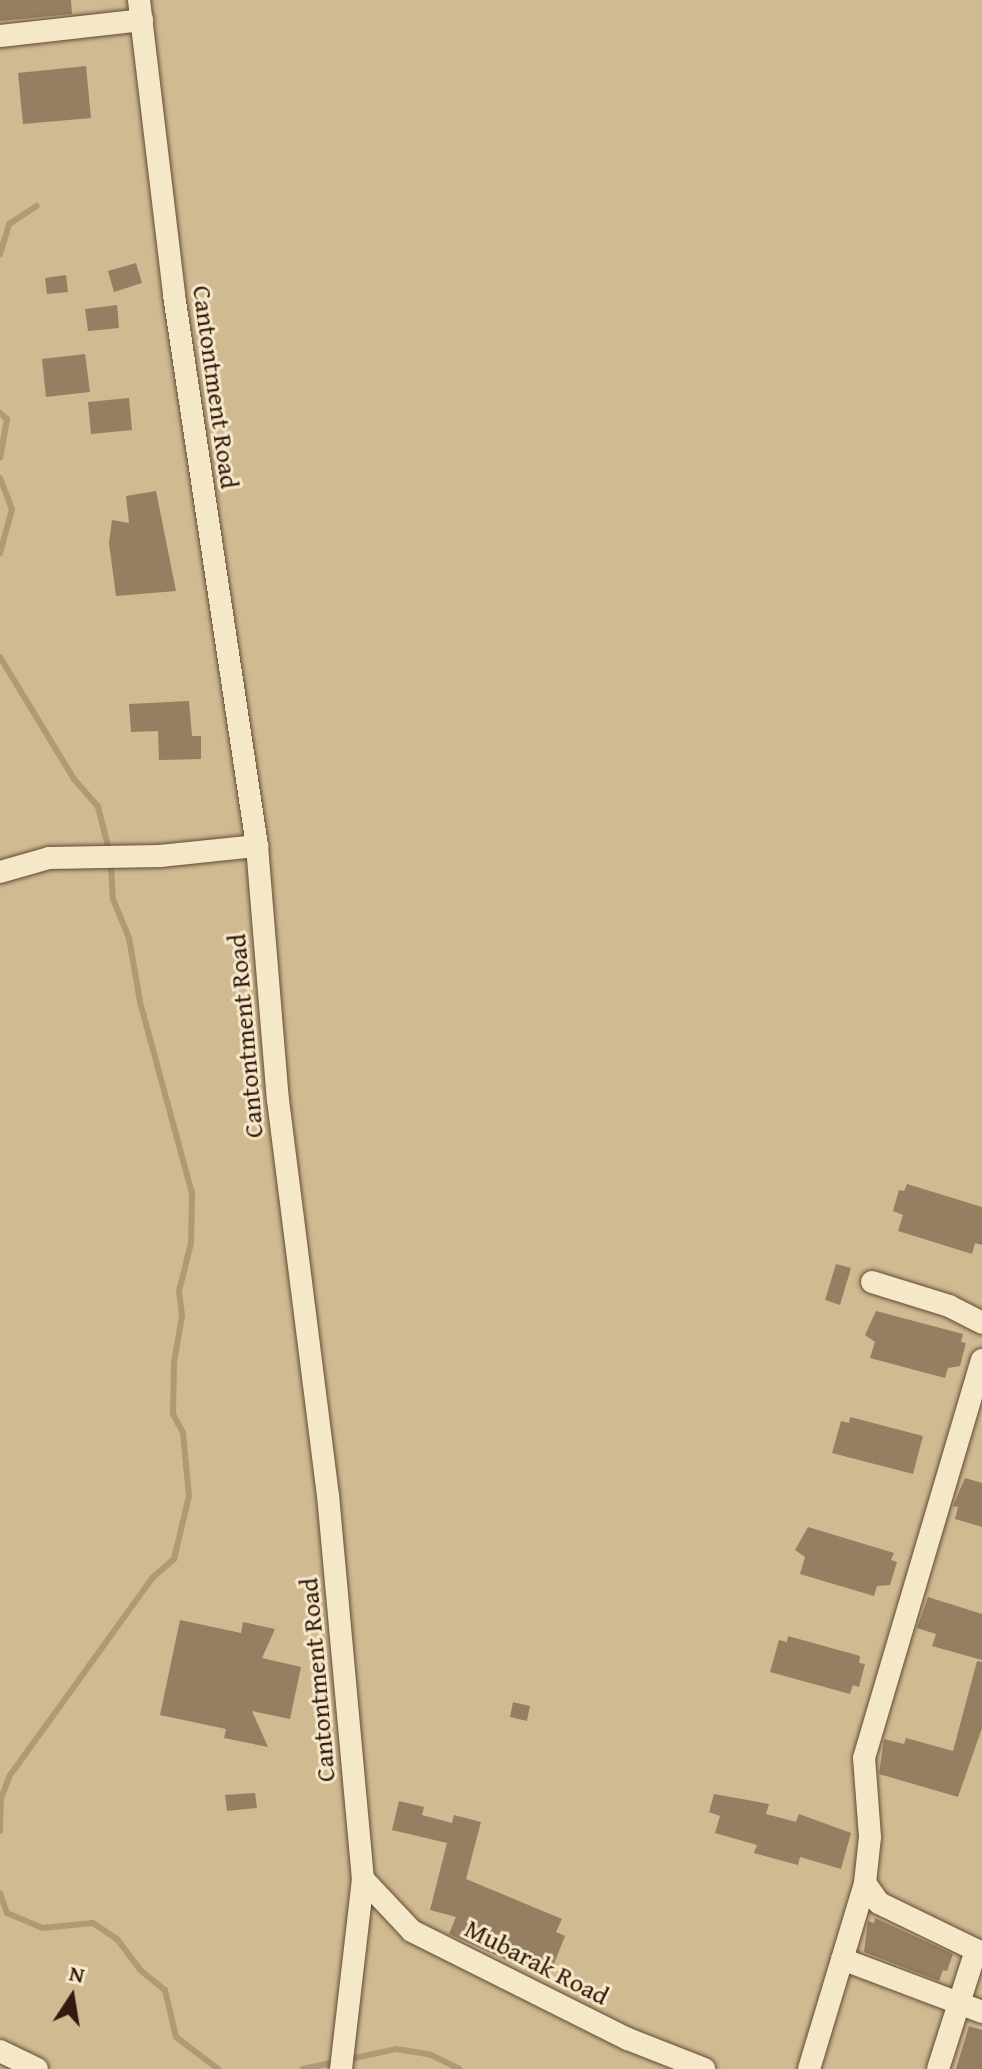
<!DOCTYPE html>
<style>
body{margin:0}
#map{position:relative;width:982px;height:2069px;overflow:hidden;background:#efdbac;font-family:"Gentium Book Plus",serif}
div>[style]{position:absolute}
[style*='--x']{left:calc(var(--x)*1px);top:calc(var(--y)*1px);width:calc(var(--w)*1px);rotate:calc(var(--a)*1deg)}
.green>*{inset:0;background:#cfba91}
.stream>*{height:6px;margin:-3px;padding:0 3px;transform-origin:3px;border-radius:3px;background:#af9977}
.building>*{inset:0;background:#957e61}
.roads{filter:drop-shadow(0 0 2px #624a37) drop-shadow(0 0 2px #624a37)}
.minor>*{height:22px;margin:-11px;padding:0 11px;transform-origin:11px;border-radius:11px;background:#f5e8c9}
span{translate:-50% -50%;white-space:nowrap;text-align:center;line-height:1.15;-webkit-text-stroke:6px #f5e8c9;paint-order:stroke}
.street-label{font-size:26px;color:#331a10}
.north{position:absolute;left:32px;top:1957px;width:80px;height:80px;-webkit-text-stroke:6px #f5e8c9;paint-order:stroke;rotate:12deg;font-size:22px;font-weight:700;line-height:32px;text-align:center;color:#331a10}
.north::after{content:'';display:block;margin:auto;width:28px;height:36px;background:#331a10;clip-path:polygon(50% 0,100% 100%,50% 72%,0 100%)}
</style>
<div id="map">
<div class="green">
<i style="clip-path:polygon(0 0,982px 0,982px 2069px,0 2069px)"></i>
</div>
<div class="stream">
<i style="--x:0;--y:254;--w:31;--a:-73"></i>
<i style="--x:9;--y:224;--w:33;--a:-33"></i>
<i style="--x:0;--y:413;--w:9;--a:41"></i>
<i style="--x:7;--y:419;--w:39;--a:100"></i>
<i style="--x:0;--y:478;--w:33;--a:69"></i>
<i style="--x:12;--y:509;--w:46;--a:105.3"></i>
<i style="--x:0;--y:657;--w:143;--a:58.8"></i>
<i style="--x:74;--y:779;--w:37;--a:49"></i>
<i style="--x:98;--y:807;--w:49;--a:75.7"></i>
<i style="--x:110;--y:854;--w:45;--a:86.2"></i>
<i style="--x:113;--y:899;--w:42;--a:67.7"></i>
<i style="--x:129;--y:938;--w:65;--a:80.2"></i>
<i style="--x:140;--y:1002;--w:198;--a:74.8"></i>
<i style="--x:192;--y:1193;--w:50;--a:91.1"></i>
<i style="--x:191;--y:1243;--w:49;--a:104"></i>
<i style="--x:179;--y:1291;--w:25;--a:83"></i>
<i style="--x:182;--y:1316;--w:48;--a:99.7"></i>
<i style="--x:174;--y:1363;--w:51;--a:91.1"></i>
<i style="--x:173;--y:1414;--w:21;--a:62"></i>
<i style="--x:183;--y:1433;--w:63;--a:84.6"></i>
<i style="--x:189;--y:1496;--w:65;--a:103.4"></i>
<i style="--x:174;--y:1559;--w:28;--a:139"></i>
<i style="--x:153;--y:1577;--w:244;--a:125.8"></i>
<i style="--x:10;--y:1775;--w:26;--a:111"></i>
<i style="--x:1;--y:1799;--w:32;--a:92"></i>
<i style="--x:0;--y:1893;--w:21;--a:71"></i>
<i style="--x:7;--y:1913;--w:38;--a:23"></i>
<i style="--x:42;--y:1928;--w:51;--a:-5.6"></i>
<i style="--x:93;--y:1923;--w:29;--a:34"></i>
<i style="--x:117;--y:1939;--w:39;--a:53"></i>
<i style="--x:140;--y:1970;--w:32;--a:39"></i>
<i style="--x:165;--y:1990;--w:48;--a:76.8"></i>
<i style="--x:176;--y:2037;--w:53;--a:37.3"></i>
<i style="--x:303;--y:2069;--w:95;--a:-12.1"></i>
<i style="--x:396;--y:2049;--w:33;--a:9"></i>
<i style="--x:429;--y:2054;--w:34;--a:26"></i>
</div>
<div class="building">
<i style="clip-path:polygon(0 0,71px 0,72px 14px,0 21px)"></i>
<i style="clip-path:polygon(86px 66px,91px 118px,23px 124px,18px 73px)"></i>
<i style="clip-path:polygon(136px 263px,142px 283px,114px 292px,108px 271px)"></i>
<i style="clip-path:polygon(66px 275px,68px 292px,47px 294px,45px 278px)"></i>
<i style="clip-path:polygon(117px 305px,119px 328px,88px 331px,85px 309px)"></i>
<i style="clip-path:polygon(85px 354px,90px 392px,46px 397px,42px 359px)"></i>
<i style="clip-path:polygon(129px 398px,132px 430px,91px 434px,88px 402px)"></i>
<i style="clip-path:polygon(156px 491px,176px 591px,116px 596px,109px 543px,112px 520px,129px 523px,126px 496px)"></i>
<i style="clip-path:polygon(189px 701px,192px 736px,201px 736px,201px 759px,159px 760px,158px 731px,131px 732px,129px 704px)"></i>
<i style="clip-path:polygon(907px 1184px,982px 1207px,982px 1245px,975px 1243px,972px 1254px,898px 1231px,903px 1215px,893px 1211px,899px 1190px,904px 1191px)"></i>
<i style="clip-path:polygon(836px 1264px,851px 1268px,840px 1305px,825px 1300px)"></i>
<i style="clip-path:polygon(876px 1311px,963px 1334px,961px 1342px,966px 1343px,960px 1366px,948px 1368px,945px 1378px,870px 1358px,875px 1342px,865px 1335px)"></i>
<i style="clip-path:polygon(850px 1417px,923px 1436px,913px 1474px,832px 1453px,841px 1421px,849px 1423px)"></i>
<i style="clip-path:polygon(965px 1478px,982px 1483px,982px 1527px,955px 1519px,958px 1507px,953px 1506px)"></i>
<i style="clip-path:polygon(808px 1527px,894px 1553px,891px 1560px,897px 1562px,890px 1585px,877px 1586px,874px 1596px,800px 1574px,805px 1557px,795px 1550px)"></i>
<i style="clip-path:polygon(928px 1597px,982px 1614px,982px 1660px,932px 1646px,936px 1634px,917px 1628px)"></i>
<i style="clip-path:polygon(180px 1620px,241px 1633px,243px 1622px,275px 1629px,262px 1658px,301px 1667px,290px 1719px,252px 1711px,268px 1747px,224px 1738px,226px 1729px,160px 1715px)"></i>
<i style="clip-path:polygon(788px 1636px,860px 1656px,859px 1663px,865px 1664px,859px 1687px,853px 1685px,850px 1694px,770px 1672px,779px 1640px,787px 1642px)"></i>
<i style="clip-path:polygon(977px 1661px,982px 1662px,982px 1728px,958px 1797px,879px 1774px,884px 1739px,904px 1744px,906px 1738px,953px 1751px)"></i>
<i style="clip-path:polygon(513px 1702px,530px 1706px,527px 1721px,510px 1717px)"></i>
<i style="clip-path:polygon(255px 1793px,257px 1808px,227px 1811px,225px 1795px)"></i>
<i style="clip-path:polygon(714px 1794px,769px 1804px,766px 1814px,796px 1822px,799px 1814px,851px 1833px,841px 1869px,800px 1857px,798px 1865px,754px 1853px,757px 1845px,715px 1833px,720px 1816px,709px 1812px)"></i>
<i style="clip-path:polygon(399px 1801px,424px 1807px,422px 1815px,452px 1823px,454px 1815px,481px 1822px,466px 1879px,562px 1919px,556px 1932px,565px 1936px,548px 1979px,449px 1934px,456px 1917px,430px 1910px,447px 1843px,392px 1830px)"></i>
<i style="clip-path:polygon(875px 1918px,953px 1954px,947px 1971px,943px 1970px,939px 1981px,864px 1952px,868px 1921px,874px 1923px)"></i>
<i style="clip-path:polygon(969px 2026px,982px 2030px,982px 2069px,956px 2069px)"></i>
</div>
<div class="roads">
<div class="minor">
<i style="--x:139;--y:0;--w:297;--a:83.2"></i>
<i style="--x:174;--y:295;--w:557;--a:81.43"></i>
<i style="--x:257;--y:846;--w:255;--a:85.3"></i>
<i style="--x:278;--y:1100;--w:398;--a:82.8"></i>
<i style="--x:328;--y:1495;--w:386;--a:84.8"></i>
<i style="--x:363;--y:1879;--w:191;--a:96.6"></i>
<i style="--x:0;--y:36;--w:143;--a:-6.4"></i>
<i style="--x:0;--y:872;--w:51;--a:-15.9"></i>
<i style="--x:49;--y:858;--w:111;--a:-1"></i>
<i style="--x:160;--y:856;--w:98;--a:-5.9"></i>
<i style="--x:872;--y:1282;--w:81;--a:17.3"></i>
<i style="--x:949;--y:1306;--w:37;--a:27"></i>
<i style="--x:363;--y:1879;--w:71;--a:46.7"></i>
<i style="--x:412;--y:1931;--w:241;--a:26.6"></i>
<i style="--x:628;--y:2039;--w:82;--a:21.5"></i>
<i style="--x:865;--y:1883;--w:24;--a:55"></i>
<i style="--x:879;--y:1903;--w:108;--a:25.9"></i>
<i style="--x:976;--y:1950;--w:125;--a:107.7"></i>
<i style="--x:842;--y:1959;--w:150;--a:20.7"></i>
<i style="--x:0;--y:2051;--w:41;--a:25.9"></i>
<i style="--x:809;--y:2069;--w:194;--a:-73.2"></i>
<i style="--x:865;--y:1883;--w:46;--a:-83.8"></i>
<i style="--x:870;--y:1837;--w:79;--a:-94.3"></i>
<i style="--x:864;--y:1758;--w:415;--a:-73.5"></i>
</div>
</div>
<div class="street-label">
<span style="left:216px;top:387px;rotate:82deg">Cantontment Road</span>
<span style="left:245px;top:1036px;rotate:-95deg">Cantontment Road</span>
<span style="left:317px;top:1680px;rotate:-95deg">Cantontment Road</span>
<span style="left:537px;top:1962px;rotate:27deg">Mubarak Road</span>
</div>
<div class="north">N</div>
</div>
